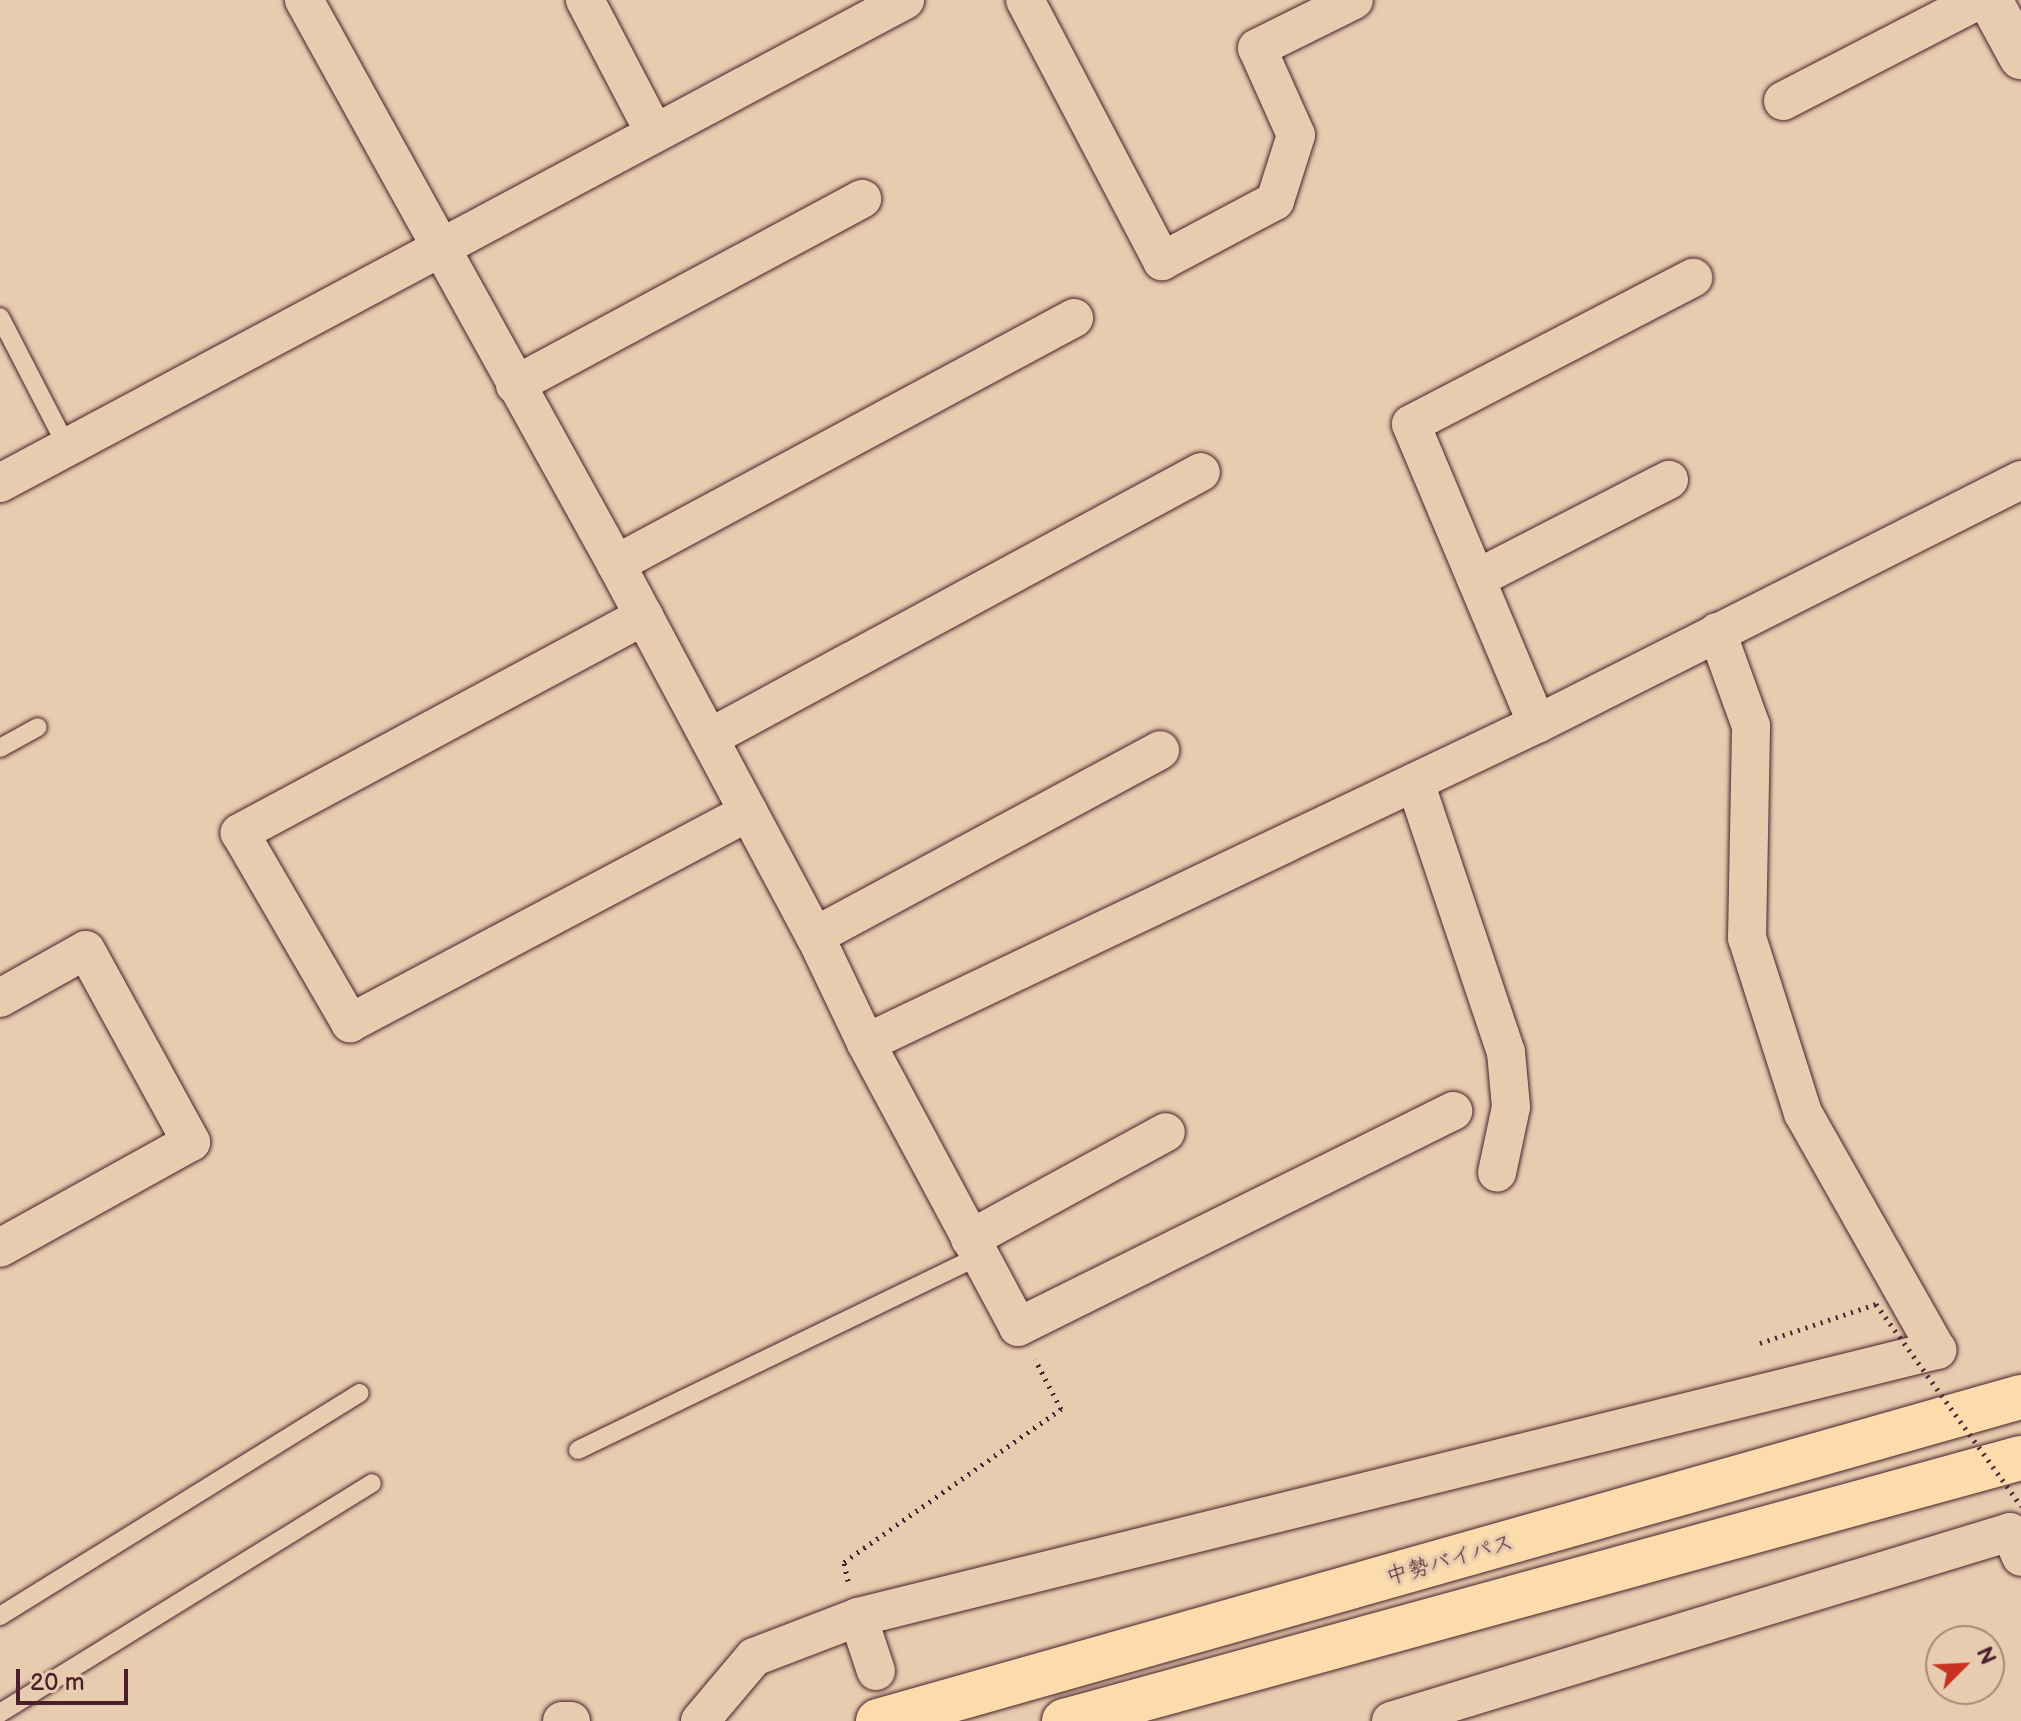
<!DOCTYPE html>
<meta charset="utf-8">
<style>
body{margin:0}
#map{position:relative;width:2021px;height:1721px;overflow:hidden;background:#e8ccaf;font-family:"Balsamiq Sans","Klee One",sans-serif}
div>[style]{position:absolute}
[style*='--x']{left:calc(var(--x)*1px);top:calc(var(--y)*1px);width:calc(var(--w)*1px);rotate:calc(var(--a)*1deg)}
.path>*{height:5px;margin-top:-2.5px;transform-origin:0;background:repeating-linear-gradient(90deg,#4a1f2b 0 2px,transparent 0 8px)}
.roads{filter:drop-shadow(0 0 2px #4a1f2b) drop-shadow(0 0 2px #4a1f2b)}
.service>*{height:18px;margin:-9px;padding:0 9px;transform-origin:9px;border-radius:9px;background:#e8ccaf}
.minor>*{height:38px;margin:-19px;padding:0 19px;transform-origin:19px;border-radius:19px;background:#e8ccaf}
.tertiary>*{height:44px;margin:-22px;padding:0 22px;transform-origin:22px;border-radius:22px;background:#e8ccaf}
.trunk>*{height:44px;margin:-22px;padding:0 22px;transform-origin:22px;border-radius:22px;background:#fcdcac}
.path-bridge>*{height:5px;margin-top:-2.5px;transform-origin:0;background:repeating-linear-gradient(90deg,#4a1f2b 0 2px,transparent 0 8px)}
span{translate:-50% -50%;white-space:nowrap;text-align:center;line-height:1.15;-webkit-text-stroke:7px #e8ccaf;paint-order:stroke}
.street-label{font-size:22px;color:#4a1f2b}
.north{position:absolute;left:1925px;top:1625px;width:80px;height:80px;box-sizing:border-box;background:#e8ccaf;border:2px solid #a9877a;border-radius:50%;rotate:66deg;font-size:22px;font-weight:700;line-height:32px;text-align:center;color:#4a1f2b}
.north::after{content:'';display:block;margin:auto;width:28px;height:36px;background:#c8321e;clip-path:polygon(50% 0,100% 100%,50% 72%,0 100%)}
.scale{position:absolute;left:16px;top:1669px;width:112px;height:36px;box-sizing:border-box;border:4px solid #4a1f2b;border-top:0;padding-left:10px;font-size:24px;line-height:28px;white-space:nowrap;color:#4a1f2b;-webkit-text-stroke:6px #e8ccaf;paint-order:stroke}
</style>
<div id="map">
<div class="path">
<i style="--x:848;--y:1581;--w:19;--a:-102"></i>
<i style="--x:844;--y:1562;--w:266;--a:-35.2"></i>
<i style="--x:1061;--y:1409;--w:56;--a:-117.5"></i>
</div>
<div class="roads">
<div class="service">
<i style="--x:0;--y:317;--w:144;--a:62.7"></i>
<i style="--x:0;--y:748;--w:43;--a:-28.9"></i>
<i style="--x:578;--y:1450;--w:446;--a:-25.8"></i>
<i style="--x:0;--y:1616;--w:423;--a:-31.8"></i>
<i style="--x:0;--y:1713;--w:437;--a:-31.7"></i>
</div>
<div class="minor">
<i style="--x:304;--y:0;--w:645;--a:61.05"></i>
<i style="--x:616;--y:564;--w:422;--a:61.9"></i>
<i style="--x:815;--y:936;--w:119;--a:64.5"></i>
<i style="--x:866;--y:1043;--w:743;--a:-25.43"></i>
<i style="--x:1537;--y:724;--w:542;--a:-26.75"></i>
<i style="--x:585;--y:0;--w:149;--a:62.4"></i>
<i style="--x:1025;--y:0;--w:295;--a:62.3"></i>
<i style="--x:1162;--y:261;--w:128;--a:-28"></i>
<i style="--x:1275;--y:201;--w:69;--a:-72.3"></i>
<i style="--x:1296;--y:135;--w:95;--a:-114.1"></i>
<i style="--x:1257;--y:48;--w:108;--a:-26.3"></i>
<i style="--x:1783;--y:101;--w:220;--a:-27.3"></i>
<i style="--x:515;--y:385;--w:394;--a:-28.2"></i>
<i style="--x:0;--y:483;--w:1026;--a:-28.09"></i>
<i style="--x:616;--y:564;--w:520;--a:-28.24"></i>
<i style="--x:1476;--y:579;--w:217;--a:-27.2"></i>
<i style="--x:644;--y:616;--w:459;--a:151.8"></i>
<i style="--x:240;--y:833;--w:220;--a:59.9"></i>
<i style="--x:350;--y:1023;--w:451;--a:-27.9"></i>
<i style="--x:1537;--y:724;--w:325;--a:-112.8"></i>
<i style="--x:1411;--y:424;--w:318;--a:-27.4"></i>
<i style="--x:709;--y:738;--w:559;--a:-28.4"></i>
<i style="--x:1415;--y:782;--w:285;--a:71.4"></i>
<i style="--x:1506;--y:1052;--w:55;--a:84.8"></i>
<i style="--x:1511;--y:1107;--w:67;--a:102"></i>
<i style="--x:815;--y:936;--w:392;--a:-28.3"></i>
<i style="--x:0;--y:998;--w:98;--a:-29.2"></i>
<i style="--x:86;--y:950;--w:219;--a:61.3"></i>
<i style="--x:191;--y:1142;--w:218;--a:151"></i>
<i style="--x:866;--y:1043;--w:322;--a:61.8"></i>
<i style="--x:1018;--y:1327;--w:486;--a:-26.4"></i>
<i style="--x:970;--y:1239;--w:223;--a:-28.6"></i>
<i style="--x:858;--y:1617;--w:57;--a:71.6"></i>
<i style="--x:562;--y:1721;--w:9;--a:0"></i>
<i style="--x:700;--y:1721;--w:84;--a:-49.8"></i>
<i style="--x:754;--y:1657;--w:111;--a:-21"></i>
<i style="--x:858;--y:1617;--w:1112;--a:-13.9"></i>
<i style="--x:1937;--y:1350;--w:272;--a:-119.5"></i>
<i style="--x:1803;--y:1113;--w:184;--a:-107.7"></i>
<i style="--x:1747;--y:938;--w:212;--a:-88.9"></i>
<i style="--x:1751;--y:726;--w:100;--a:-109.9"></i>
<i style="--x:1391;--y:1721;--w:647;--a:-16.98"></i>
<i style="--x:2010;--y:1532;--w:27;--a:66"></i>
</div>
<div class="tertiary">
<i style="--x:1990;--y:0;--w:65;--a:61.5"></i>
</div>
<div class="trunk">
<i style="--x:878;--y:1721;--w:1188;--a:-15.83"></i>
<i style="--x:1064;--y:1721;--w:992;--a:-15.37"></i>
</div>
</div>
<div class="path-bridge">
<i style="--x:1760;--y:1343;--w:122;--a:-18.6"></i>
<i style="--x:1876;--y:1304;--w:249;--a:54.3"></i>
</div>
<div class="street-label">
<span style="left:1450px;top:1560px;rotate:-16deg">中勢バイパス</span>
</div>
<div class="north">N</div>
<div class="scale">20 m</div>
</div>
